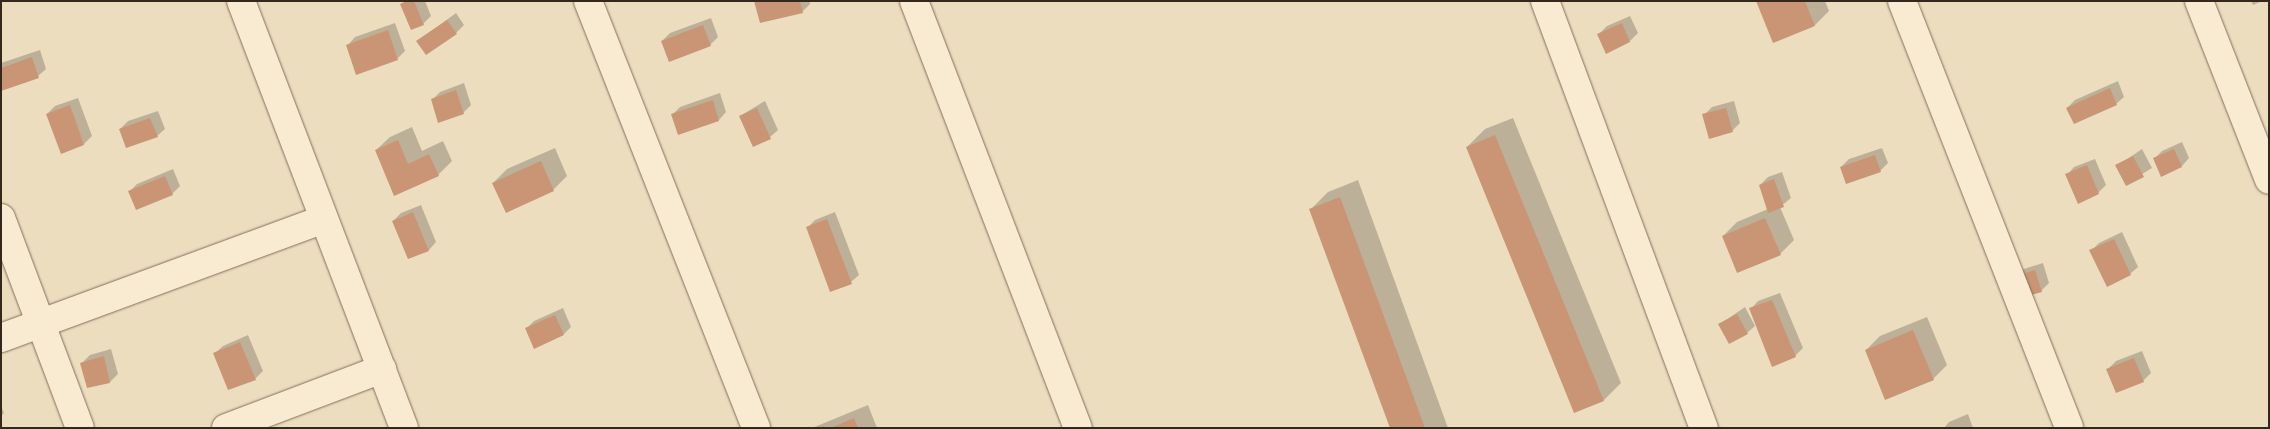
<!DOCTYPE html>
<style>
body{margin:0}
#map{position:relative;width:2270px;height:429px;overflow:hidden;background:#ecddbf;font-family:Literata,serif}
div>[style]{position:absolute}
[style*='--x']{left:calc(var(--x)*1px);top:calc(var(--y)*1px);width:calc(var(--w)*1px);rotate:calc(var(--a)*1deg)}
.shadow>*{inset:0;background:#0003}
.building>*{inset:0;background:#ca9575}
.roads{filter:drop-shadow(0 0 1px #846e58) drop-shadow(0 0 1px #846e58)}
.minor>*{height:28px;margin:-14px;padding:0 14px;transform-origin:14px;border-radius:14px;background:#f8ebd1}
span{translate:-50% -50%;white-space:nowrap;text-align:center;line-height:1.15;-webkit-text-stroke:4px #f4e7ce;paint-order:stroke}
.frame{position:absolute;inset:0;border:2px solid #34271c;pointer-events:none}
</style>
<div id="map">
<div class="shadow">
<i style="clip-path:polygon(405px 1px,425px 1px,431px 16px,423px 24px,402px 4px)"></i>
<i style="clip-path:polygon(755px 1px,810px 1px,810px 4px,802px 12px)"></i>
<i style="clip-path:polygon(1758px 1px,1825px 1px,1829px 11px,1815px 25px,1774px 41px)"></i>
<i style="clip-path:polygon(2251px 1px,2262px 1px,2253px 5px)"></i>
<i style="clip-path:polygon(456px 13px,464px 25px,456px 33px,418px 41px)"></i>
<i style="clip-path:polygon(1630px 16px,1638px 33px,1630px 41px,1599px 34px,1607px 26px)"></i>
<i style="clip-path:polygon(711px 18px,718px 37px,710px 45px,662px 41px,670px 33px)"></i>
<i style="clip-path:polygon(395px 23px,405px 51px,397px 59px,348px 45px,355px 37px)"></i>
<i style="clip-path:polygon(40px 50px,46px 69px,38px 76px,1px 89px,1px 63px)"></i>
<i style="clip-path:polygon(2118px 81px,2124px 97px,2116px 104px,2067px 108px,2075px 100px)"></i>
<i style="clip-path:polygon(464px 83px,471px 105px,463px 113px,432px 100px,440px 92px)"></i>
<i style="clip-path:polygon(720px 93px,726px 112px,719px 120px,672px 115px,680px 107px)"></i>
<i style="clip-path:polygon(78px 98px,92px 136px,84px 144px,62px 153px,47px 114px,55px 106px)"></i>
<i style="clip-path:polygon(765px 101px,778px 130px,770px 137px,740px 116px)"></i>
<i style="clip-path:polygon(1734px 101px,1740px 123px,1732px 131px,1704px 115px,1712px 107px)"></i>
<i style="clip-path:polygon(158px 111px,165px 129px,157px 136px,120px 129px,128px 121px)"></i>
<i style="clip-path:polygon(1513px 118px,1621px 383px,1604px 400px,1575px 412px,1467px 147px,1485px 129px)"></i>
<i style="clip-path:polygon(412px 127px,422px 151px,443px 141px,452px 161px,438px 175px,395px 194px,376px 150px,390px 137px)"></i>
<i style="clip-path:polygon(2182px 142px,2189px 158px,2182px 166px,2155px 158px,2162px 151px)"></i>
<i style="clip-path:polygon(555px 148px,567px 176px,553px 190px,493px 183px,507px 169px)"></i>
<i style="clip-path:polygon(1882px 148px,1888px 163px,1880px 171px,1841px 167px,1849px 159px)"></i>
<i style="clip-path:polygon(2142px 149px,2152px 168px,2126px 184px,2117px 166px)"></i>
<i style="clip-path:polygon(2095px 159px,2106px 185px,2098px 193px,2067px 175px,2074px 167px)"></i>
<i style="clip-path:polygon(173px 169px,180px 186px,172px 194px,129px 192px,137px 184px)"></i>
<i style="clip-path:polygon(1782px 172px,1791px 198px,1780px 207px,1794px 240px,1780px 254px,1723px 236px,1737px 222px,1768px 209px,1760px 185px,1768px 177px)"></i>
<i style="clip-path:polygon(1358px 180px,1448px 428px,1391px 428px,1311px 209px,1328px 192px)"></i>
<i style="clip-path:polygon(421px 205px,436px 242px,429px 250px,408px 258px,393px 221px,401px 213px)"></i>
<i style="clip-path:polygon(835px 212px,859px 275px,851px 282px,807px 228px,815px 220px)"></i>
<i style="clip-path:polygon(2122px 232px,2138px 267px,2130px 274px,2091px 251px,2099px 243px)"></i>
<i style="clip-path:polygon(2043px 263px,2049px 283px,2041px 291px,2016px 277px,2024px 269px)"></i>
<i style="clip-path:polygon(1780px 293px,1803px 348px,1795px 356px,1751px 309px,1758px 301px)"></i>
<i style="clip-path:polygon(1745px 307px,1755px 326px,1747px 333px,1720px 324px)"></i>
<i style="clip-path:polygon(563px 308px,571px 327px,564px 334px,526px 329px,534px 321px)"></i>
<i style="clip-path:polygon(1927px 317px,1947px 365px,1933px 379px,1866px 350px,1880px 336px)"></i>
<i style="clip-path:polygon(248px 335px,263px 371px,255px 379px,215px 353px,223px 346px)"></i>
<i style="clip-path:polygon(111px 349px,118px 374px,110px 382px,88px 387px,82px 363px,90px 355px)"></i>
<i style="clip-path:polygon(2142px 351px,2151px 373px,2143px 381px,2108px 369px,2116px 361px)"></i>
<i style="clip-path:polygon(868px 405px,877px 428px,812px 428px)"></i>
<i style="clip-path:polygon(1px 406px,4px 413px,1px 416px)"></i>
<i style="clip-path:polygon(1968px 414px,1973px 428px,1944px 428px,1949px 422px)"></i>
</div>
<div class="building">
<i style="clip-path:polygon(407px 1px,414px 1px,424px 25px,411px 30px,400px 4px)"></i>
<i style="clip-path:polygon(754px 1px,800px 1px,803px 13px,760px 23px)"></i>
<i style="clip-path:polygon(1756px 1px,1805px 1px,1815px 26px,1773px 43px)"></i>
<i style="clip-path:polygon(447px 20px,457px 34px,426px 55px,416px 41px)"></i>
<i style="clip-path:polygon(1622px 23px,1630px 42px,1606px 54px,1597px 34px)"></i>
<i style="clip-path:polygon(703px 25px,711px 46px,669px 62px,661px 41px)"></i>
<i style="clip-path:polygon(388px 30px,398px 60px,356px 75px,346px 45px)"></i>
<i style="clip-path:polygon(32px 57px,39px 78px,1px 91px,1px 68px)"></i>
<i style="clip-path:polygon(2110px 88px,2117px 105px,2074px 124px,2066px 108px)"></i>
<i style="clip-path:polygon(456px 90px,464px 114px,438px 123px,431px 99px)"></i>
<i style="clip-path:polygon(713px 100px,719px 121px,678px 135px,671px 114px)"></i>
<i style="clip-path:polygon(70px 105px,84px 145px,61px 154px,46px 114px)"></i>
<i style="clip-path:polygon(757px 108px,771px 139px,753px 147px,739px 116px)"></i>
<i style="clip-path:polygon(1726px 108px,1733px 132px,1709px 139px,1702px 114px)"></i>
<i style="clip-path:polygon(150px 118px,158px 137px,126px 148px,119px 129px)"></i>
<i style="clip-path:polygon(1495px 135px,1604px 401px,1574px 413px,1466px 147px)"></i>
<i style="clip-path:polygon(398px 140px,408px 164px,429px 154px,439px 176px,394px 196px,375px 150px)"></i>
<i style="clip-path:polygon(2174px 149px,2182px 167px,2161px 177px,2153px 158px)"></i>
<i style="clip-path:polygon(1875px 155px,1881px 172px,1846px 184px,1840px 167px)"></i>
<i style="clip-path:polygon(2133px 156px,2144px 177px,2126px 186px,2115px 165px)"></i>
<i style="clip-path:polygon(541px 161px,554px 191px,506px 213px,492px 183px)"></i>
<i style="clip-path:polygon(2087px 165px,2099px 194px,2078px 204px,2065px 174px)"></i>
<i style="clip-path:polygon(165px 176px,173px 195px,136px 210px,128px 191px)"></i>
<i style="clip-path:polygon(1774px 179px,1784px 207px,1768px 213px,1759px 185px)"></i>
<i style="clip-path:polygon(1340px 197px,1425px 428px,1390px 428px,1309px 209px)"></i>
<i style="clip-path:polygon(413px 212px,429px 251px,408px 259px,392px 221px)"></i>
<i style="clip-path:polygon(1765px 218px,1781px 255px,1737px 273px,1722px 236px)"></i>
<i style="clip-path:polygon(827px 219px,852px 284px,830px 292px,806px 227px)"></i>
<i style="clip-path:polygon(2114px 239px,2131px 275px,2107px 287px,2089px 250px)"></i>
<i style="clip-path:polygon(2035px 270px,2042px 292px,2021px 298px,2014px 277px)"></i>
<i style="clip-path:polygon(1772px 300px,1796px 357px,1772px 367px,1749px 308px)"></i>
<i style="clip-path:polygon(1737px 314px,1748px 334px,1729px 344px,1718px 324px)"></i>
<i style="clip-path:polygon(555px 315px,564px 335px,534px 349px,525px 328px)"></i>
<i style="clip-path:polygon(1913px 330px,1934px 380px,1885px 400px,1865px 350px)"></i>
<i style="clip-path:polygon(240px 342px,256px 380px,228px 390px,213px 353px)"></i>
<i style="clip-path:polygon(104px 356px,110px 383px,87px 388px,80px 363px)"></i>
<i style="clip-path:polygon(2134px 358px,2144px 382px,2116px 393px,2106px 369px)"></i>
<i style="clip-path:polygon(854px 418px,858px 428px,831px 428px)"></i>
</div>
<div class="roads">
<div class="minor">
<i style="--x:241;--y:1;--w:457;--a:69.1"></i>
<i style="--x:588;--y:1;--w:459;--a:68.5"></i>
<i style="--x:914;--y:1;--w:457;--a:69"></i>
<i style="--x:1545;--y:1;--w:456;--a:69.6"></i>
<i style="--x:1902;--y:1;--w:458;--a:68.6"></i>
<i style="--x:2199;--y:1;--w:192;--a:68.6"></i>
<i style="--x:1;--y:218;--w:224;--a:69.4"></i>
<i style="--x:1;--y:338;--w:344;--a:-20.2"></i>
<i style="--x:226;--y:428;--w:167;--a:-20.7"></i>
</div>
</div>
<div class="frame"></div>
</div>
